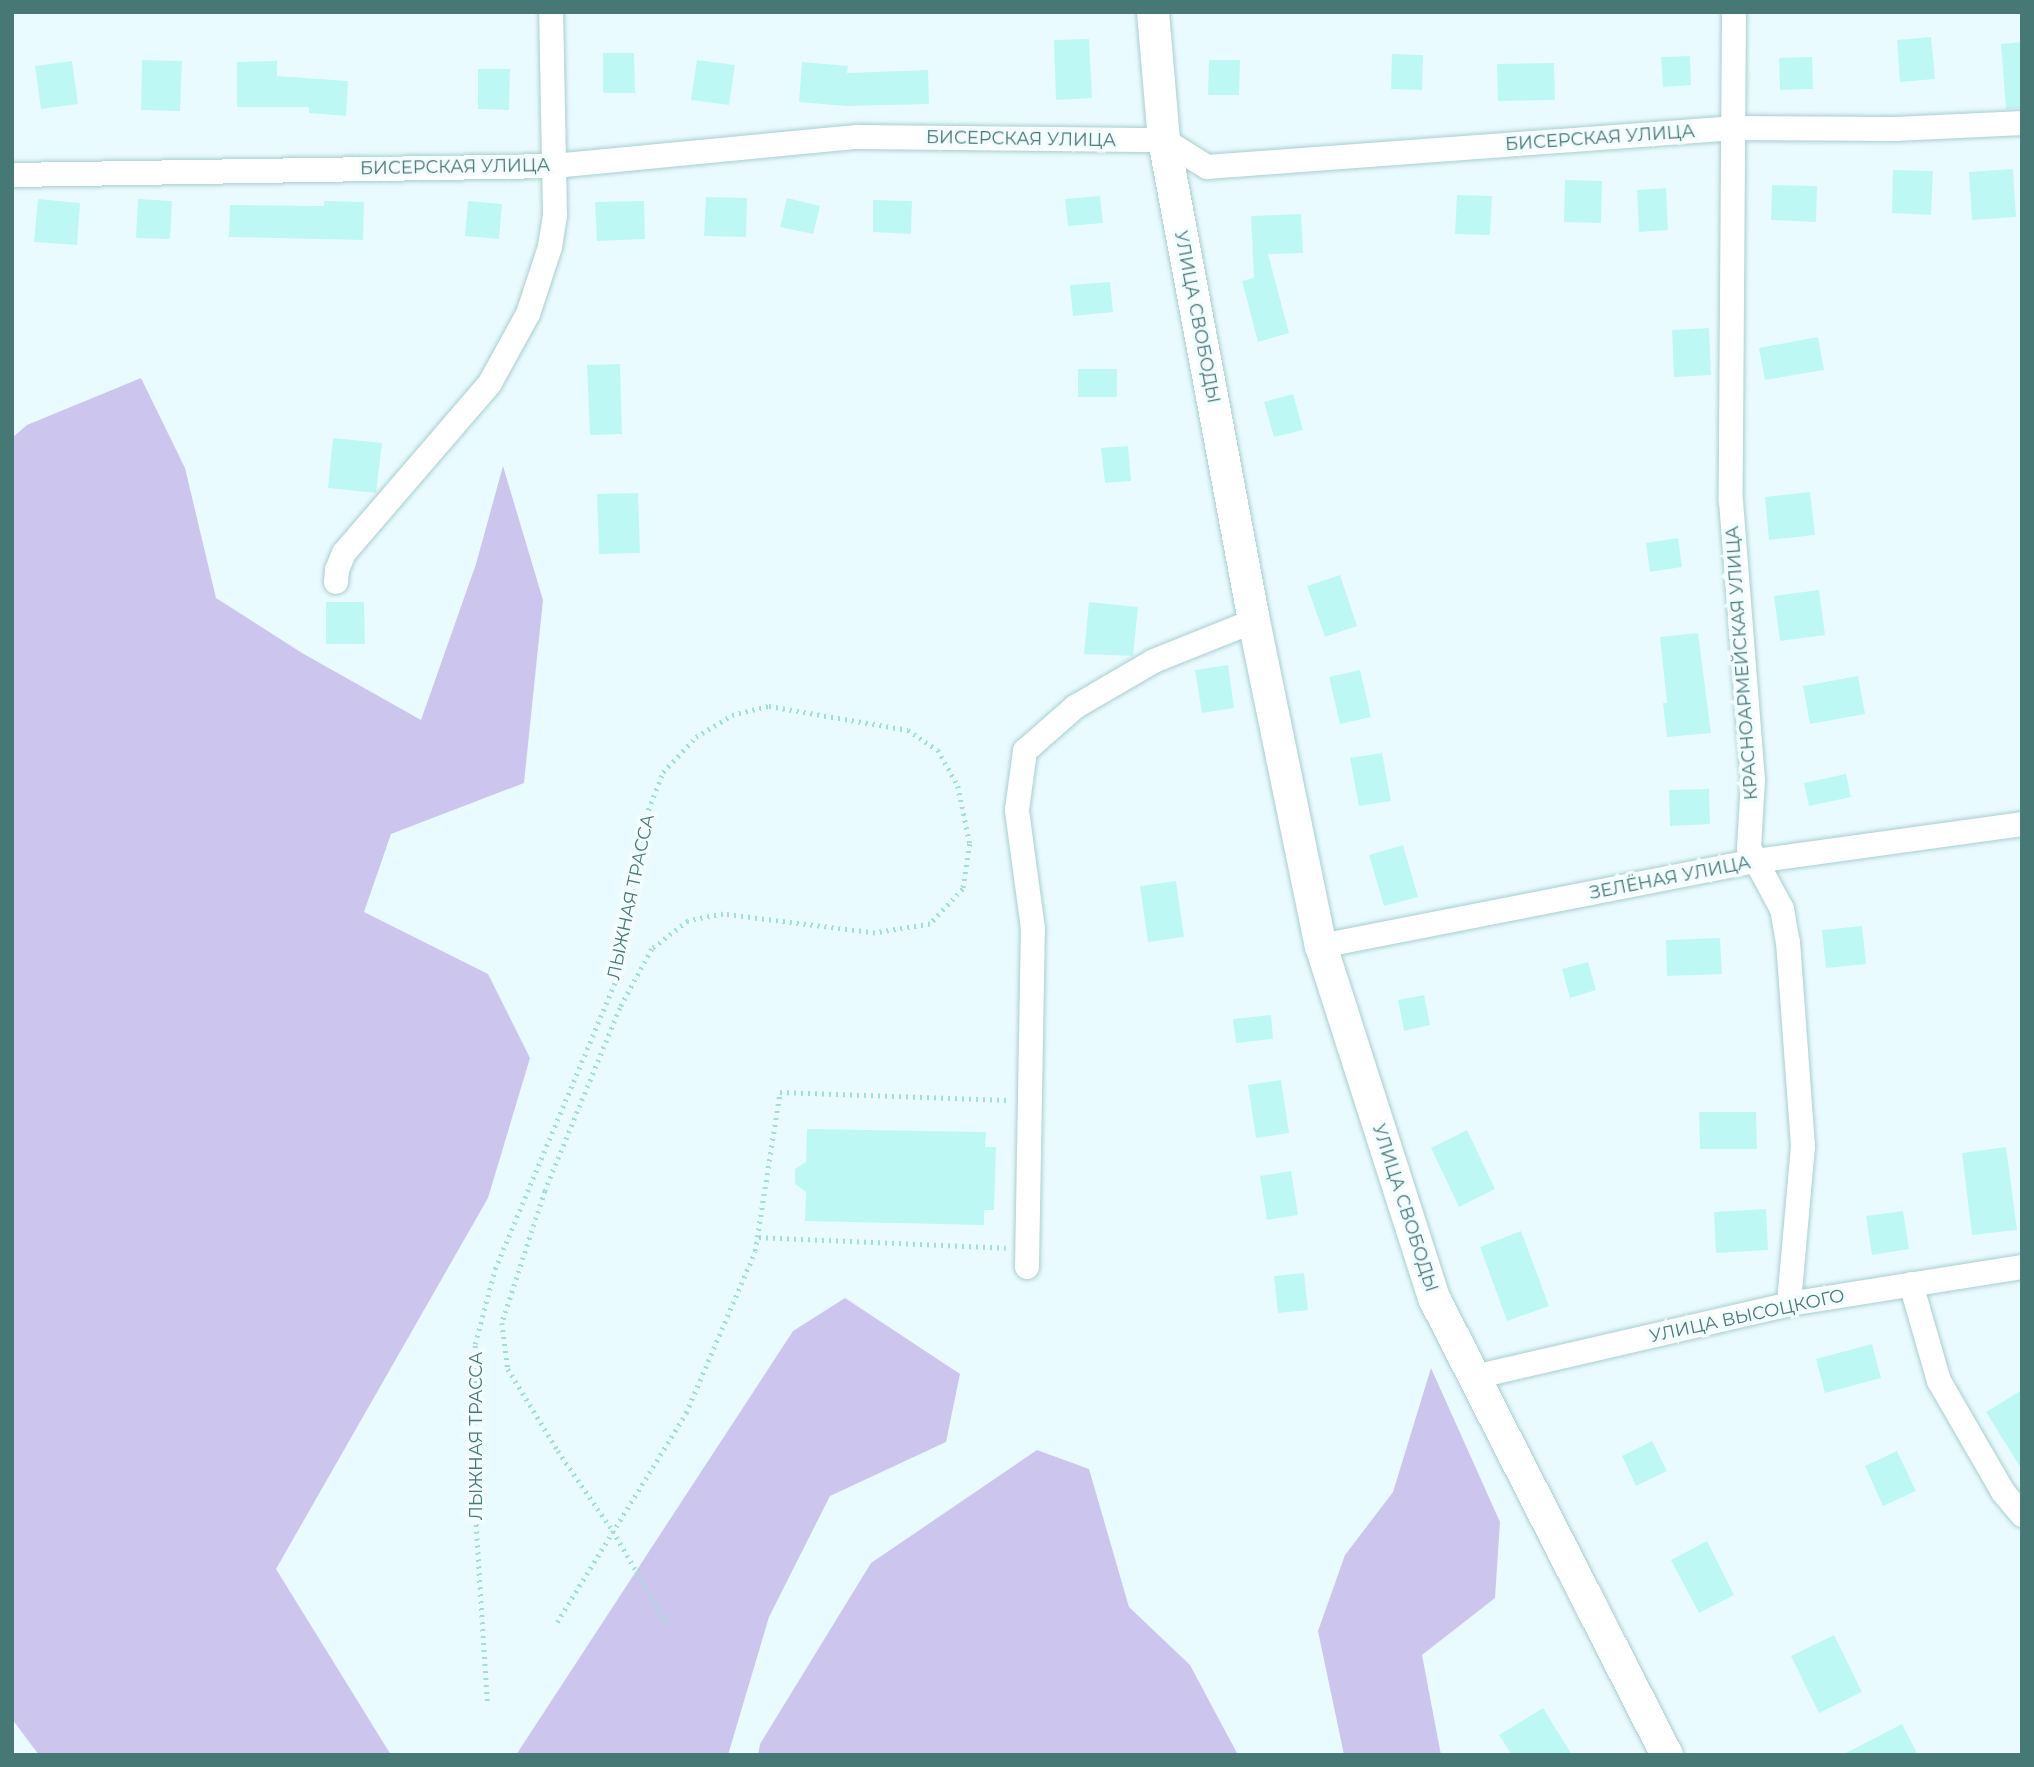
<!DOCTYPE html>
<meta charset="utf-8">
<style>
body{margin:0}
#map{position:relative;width:2034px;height:1767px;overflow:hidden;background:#eafbff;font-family:Montserrat,sans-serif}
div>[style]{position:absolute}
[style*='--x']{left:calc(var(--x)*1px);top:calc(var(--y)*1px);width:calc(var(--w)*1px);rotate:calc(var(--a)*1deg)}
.green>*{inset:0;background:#ccc6ef}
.building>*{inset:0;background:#bef8f5}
.path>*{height:4.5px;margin-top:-2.25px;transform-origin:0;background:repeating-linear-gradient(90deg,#a0deda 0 2px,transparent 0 7px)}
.roads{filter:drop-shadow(0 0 2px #a8cece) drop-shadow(0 0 2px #a8cece)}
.minor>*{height:24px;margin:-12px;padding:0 12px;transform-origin:12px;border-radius:12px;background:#fff}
.tertiary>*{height:32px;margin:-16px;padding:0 16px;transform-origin:16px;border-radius:16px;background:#fff}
span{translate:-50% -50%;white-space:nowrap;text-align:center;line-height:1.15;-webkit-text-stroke:7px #f3fdff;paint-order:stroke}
.street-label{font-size:18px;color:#467975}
.frame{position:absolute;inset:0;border:14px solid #467975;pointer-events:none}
</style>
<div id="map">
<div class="green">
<i style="clip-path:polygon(141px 378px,185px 468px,216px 598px,302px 653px,421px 720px,476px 564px,503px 466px,543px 600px,524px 783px,391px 834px,364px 912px,488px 974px,530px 1058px,488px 1198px,276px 1569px,391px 1755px,39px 1755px,12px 1719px,12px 438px,27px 425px)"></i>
<i style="clip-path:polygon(845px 1298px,960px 1374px,946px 1442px,830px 1496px,769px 1617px,728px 1755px,516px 1755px,793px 1331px)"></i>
<i style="clip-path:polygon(1431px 1368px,1500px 1522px,1495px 1598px,1422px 1655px,1441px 1755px,1344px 1755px,1318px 1631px,1345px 1555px,1393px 1492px)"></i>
<i style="clip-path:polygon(1037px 1450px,1089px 1469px,1129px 1607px,1190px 1665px,1238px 1755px,758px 1755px,760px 1744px,871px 1563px)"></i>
</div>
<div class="building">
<i style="clip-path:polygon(1931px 37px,1935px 79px,1900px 82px,1897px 40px)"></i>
<i style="clip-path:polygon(1089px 39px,1092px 98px,1056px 100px,1054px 40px)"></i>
<i style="clip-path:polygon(2022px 42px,2022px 108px,2006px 109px,2001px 44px)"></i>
<i style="clip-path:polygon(603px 53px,634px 53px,635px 93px,603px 93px)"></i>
<i style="clip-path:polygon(1392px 54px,1423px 55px,1422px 90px,1391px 89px)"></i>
<i style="clip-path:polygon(1690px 56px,1691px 85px,1663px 87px,1661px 57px)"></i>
<i style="clip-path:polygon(1812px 57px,1813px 89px,1780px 90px,1779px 58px)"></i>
<i style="clip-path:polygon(142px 60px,182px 61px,180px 111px,141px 110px)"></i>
<i style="clip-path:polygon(697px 60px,735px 65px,729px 105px,691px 100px)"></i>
<i style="clip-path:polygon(1209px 60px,1240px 60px,1239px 95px,1208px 95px)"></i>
<i style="clip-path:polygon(72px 61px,78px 104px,41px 109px,35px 66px)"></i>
<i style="clip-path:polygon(277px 61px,277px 76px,348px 81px,346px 116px,309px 113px,309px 107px,237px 107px,237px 62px)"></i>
<i style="clip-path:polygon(802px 62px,848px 66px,847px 73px,928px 70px,929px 104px,846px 106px,799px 102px)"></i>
<i style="clip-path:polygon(1554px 63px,1555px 100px,1498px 101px,1497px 64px)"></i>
<i style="clip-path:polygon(478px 69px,510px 69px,509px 110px,478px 109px)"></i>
<i style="clip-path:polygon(2013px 169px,2016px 217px,1972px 220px,1969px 172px)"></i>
<i style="clip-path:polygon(1893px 170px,1933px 171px,1931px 215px,1892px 213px)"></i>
<i style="clip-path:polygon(1565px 180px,1602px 181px,1601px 223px,1564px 222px)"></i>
<i style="clip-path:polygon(1772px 185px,1817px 186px,1816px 222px,1771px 220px)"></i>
<i style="clip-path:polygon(1666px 188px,1668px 230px,1639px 232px,1637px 190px)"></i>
<i style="clip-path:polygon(1457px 195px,1492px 196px,1490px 235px,1455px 234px)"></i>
<i style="clip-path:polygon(1100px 196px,1103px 223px,1068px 226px,1065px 199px)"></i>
<i style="clip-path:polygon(706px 197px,747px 198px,746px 237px,704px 236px)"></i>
<i style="clip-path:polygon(787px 198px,820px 206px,813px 234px,780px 227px)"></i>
<i style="clip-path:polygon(38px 199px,80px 203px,77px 245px,34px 242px)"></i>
<i style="clip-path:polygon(138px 199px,172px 201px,170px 239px,136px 238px)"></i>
<i style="clip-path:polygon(873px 200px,912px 201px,911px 234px,873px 232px)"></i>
<i style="clip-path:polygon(324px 201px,364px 202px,363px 240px,229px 237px,230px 205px,324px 206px)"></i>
<i style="clip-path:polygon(468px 201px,502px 204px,499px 239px,465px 236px)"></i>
<i style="clip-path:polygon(644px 201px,645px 239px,597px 241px,595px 202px)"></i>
<i style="clip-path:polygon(1301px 214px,1303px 253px,1268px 254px,1289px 333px,1258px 342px,1242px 281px,1254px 278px,1251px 216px)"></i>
<i style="clip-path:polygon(1110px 282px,1113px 312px,1073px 316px,1070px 285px)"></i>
<i style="clip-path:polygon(1709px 328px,1711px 375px,1674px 377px,1672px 330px)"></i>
<i style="clip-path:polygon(1818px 337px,1824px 370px,1765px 380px,1759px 348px)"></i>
<i style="clip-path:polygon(620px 364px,622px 434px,590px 435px,587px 365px)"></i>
<i style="clip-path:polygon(1078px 369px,1117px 369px,1117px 397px,1078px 397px)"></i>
<i style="clip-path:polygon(1293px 394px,1303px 430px,1274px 437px,1264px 402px)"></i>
<i style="clip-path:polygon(333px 438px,382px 443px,376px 493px,328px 488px)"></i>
<i style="clip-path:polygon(1128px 446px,1131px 481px,1105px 483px,1101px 448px)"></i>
<i style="clip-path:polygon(1810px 492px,1815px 535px,1769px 540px,1765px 497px)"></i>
<i style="clip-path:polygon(638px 493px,640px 553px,599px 554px,597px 494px)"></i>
<i style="clip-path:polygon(1678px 538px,1682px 567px,1650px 572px,1646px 543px)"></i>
<i style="clip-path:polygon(1340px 575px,1357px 626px,1325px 637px,1307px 586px)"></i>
<i style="clip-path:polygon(1819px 590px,1825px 635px,1780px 641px,1774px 596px)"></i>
<i style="clip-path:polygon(326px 602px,364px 602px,365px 644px,326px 644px)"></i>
<i style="clip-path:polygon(1089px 602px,1138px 607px,1133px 656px,1084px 654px)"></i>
<i style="clip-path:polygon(1698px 633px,1711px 733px,1667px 737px,1663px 703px,1667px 703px,1660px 637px)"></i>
<i style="clip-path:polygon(1228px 665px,1234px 708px,1202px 713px,1195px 670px)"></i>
<i style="clip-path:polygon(1360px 670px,1371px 717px,1340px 724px,1329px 677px)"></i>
<i style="clip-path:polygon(1858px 676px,1865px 714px,1810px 724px,1803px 686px)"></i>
<i style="clip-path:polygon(1382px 753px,1391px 801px,1359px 806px,1350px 758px)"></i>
<i style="clip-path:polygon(1846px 774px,1851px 797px,1809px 806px,1804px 783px)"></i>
<i style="clip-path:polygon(1709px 789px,1710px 824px,1670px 826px,1669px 790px)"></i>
<i style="clip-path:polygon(1403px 845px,1418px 897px,1384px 906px,1369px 855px)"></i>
<i style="clip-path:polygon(1176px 881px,1184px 937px,1148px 942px,1140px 886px)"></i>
<i style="clip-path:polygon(1862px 926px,1866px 964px,1826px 968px,1822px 930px)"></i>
<i style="clip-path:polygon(1720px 938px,1722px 974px,1667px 976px,1666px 940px)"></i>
<i style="clip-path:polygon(1588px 962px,1596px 990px,1570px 998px,1562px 969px)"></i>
<i style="clip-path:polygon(1424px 995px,1430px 1025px,1404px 1031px,1398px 1000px)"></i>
<i style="clip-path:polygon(1271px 1015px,1273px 1039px,1236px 1043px,1233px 1019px)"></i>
<i style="clip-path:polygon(1281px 1080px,1289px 1133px,1256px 1138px,1248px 1085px)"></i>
<i style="clip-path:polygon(1699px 1112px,1756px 1112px,1757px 1149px,1700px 1149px)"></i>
<i style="clip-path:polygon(807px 1129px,986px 1132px,985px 1147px,996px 1147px,994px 1210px,984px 1210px,984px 1225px,805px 1221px,806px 1192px,795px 1184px,795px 1169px,806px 1162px)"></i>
<i style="clip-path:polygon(1467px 1130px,1495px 1189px,1459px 1207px,1431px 1148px)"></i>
<i style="clip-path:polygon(2006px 1147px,2017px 1230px,1972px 1235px,1962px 1153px)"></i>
<i style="clip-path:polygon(1291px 1171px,1298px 1215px,1267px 1220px,1260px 1176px)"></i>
<i style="clip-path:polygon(1766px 1209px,1768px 1250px,1716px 1253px,1714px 1212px)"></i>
<i style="clip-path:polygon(1903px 1211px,1909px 1249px,1872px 1255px,1866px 1216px)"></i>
<i style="clip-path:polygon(1521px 1231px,1549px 1306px,1507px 1321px,1480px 1247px)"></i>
<i style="clip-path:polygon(1304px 1273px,1308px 1310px,1278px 1313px,1274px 1276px)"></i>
<i style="clip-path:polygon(1872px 1344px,1881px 1378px,1825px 1393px,1816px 1359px)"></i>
<i style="clip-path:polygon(2022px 1390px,2022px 1470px,1986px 1412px)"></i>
<i style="clip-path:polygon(1652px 1441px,1667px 1471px,1636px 1486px,1622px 1456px)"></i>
<i style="clip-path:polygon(1897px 1451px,1916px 1491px,1883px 1506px,1865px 1466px)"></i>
<i style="clip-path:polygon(1707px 1541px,1734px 1595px,1699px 1613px,1671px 1560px)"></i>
<i style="clip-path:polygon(1834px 1635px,1862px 1692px,1819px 1713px,1791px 1656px)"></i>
<i style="clip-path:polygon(1543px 1708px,1572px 1755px,1512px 1755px,1499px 1735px)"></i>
<i style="clip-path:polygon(1902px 1724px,1918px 1755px,1842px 1755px)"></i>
</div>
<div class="path">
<i style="--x:759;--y:1237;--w:247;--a:2.5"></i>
<i style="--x:557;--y:1622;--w:246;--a:-58.3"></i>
<i style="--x:686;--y:1413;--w:176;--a:-66.9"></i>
<i style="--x:755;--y:1251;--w:161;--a:-81.1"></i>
<i style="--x:780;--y:1092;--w:228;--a:2"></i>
<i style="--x:487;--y:1701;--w:192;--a:-93.6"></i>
<i style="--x:475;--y:1509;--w:165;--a:-90"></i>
<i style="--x:475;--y:1344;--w:78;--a:-75.1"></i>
<i style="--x:495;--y:1269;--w:313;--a:-67.3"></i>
<i style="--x:616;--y:980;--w:159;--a:-80.2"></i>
<i style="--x:643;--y:823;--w:55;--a:-68.6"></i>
<i style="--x:663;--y:772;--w:48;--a:-46.7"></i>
<i style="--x:696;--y:737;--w:42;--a:-31.4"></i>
<i style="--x:732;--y:715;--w:38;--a:-14"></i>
<i style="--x:769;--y:706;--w:141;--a:9.8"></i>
<i style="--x:908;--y:730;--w:36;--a:34"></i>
<i style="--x:938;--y:750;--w:41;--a:60.9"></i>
<i style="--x:958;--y:786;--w:59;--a:78.3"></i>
<i style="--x:970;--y:844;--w:46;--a:98.8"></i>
<i style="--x:963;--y:889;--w:48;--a:133.3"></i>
<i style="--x:930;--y:924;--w:56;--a:170.7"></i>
<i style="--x:875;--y:933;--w:153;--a:-172.9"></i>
<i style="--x:723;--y:914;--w:36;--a:169"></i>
<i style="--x:688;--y:921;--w:46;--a:142.1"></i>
<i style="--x:652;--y:949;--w:67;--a:118.5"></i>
<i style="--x:620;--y:1008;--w:198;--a:112.3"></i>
<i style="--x:545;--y:1191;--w:139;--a:108"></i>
<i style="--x:502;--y:1323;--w:46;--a:82.6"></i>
<i style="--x:508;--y:1369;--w:96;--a:58.6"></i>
<i style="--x:558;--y:1451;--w:97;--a:55.5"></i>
<i style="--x:613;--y:1531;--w:109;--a:59.7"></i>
</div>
<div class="roads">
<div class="minor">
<i style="--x:1734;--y:12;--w:489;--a:90.4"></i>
<i style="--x:1731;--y:501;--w:281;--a:85.5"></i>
<i style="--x:1753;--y:781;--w:67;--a:93.4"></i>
<i style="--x:1749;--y:848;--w:69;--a:61.6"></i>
<i style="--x:1782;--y:909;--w:34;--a:80"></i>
<i style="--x:1788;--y:942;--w:205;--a:85.8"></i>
<i style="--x:1803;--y:1146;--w:159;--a:95.1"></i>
<i style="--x:12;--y:175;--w:542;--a:-0.95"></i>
<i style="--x:554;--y:166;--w:304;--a:-5.5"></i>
<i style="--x:857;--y:137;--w:307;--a:0.6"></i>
<i style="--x:1164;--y:140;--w:51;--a:32.1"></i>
<i style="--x:1207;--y:167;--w:530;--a:-4.22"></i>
<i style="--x:1736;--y:128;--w:160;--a:0.4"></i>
<i style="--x:1896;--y:129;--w:126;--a:-2.7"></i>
<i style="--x:336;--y:582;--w:12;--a:-85"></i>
<i style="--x:337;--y:570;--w:18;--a:-68"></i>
<i style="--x:344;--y:553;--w:224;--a:-49.3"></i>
<i style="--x:490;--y:383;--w:79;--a:-61.2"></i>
<i style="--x:528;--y:314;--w:71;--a:-71.8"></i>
<i style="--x:550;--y:247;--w:33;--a:-81"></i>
<i style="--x:555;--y:214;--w:202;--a:-91.1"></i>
<i style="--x:1321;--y:946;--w:443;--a:-11.1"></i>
<i style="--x:1756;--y:861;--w:269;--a:-7.9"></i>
<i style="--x:1027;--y:1267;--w:338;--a:-89"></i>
<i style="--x:1033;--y:929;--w:120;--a:-97.7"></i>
<i style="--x:1017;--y:810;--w:60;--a:-82.3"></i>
<i style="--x:1025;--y:751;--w:67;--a:-41.3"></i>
<i style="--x:1075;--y:707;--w:91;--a:-30.2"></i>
<i style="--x:1154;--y:661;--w:108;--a:-21.8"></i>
<i style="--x:1911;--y:1284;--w:101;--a:73.9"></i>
<i style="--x:1939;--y:1381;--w:128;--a:60"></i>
<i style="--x:2003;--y:1492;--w:30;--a:50"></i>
<i style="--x:1474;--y:1377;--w:323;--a:-13"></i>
<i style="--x:1789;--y:1304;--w:236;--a:-9"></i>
</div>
<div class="tertiary">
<i style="--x:1153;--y:12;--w:128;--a:85.1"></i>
<i style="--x:1164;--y:140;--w:489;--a:79.4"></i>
<i style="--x:1254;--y:621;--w:332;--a:78.4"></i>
<i style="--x:1321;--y:946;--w:370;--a:72.2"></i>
<i style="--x:1434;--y:1298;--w:513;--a:62.99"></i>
</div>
</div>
<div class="street-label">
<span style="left:1600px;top:138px;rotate:-4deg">БИСЕРСКАЯ УЛИЦА</span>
<span style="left:1021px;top:139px;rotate:1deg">БИСЕРСКАЯ УЛИЦА</span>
<span style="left:455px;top:167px;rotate:-1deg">БИСЕРСКАЯ УЛИЦА</span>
<span style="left:1197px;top:317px;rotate:79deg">УЛИЦА СВОБОДЫ</span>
<span style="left:1742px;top:663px;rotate:-94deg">КРАСНОАРМЕЙСКАЯ УЛИЦА</span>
<span style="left:1670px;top:878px;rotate:-11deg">ЗЕЛЁНАЯ УЛИЦА</span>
<span style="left:631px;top:897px;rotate:-78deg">ЛЫЖНАЯ ТРАССА</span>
<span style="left:1405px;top:1208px;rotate:72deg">УЛИЦА СВОБОДЫ</span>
<span style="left:1747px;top:1316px;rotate:-12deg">УЛИЦА ВЫСОЦКОГО</span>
<span style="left:476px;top:1436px;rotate:-90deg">ЛЫЖНАЯ ТРАССА</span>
</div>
<div class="frame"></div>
</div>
